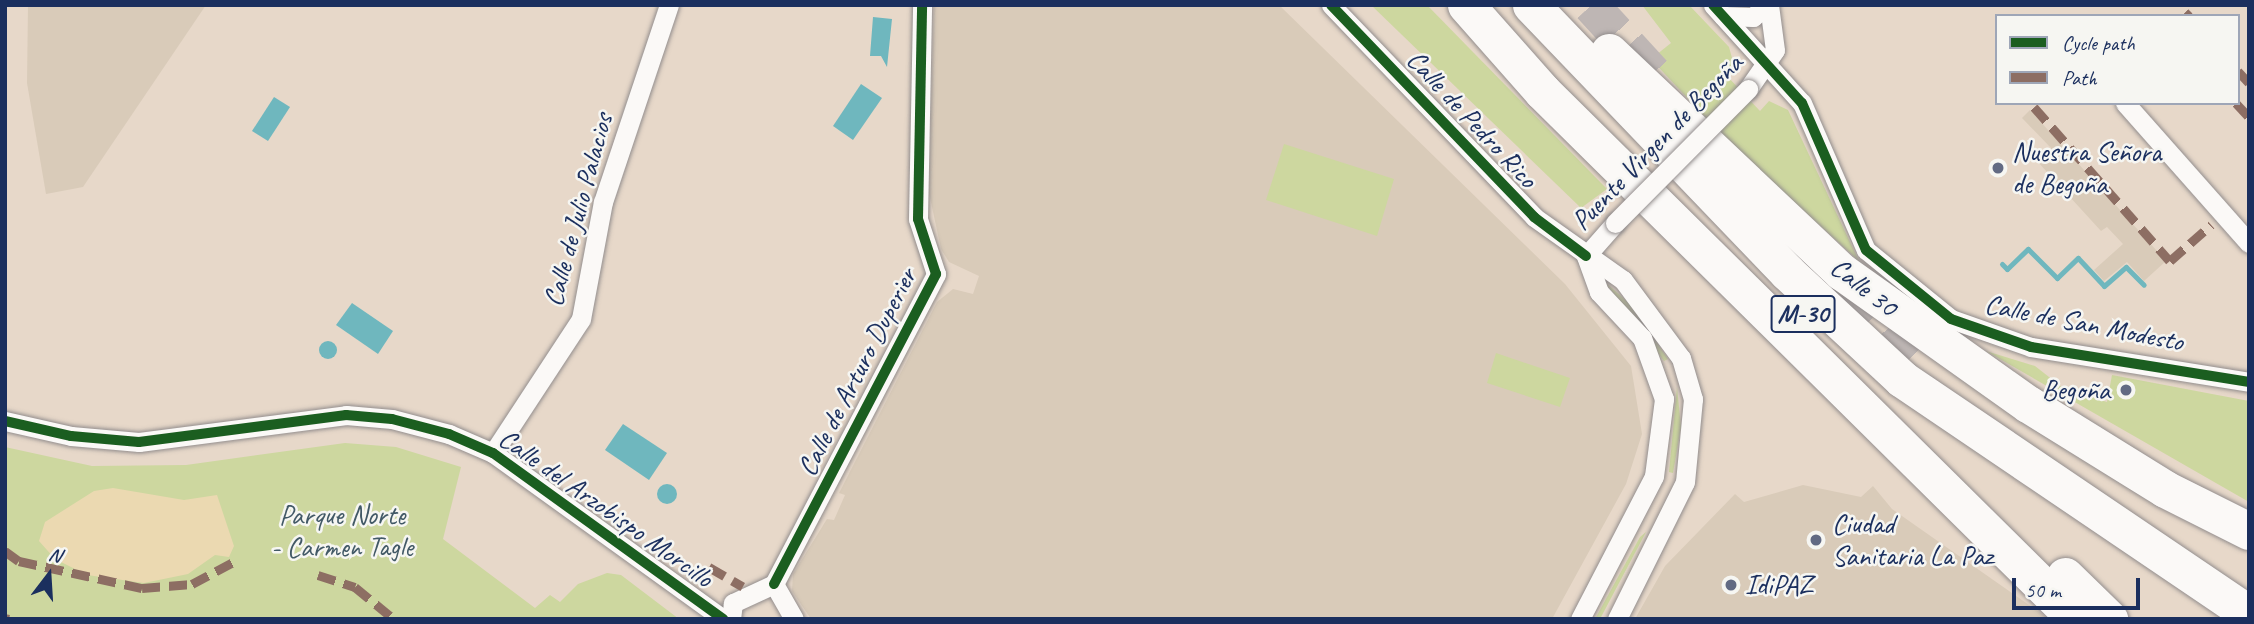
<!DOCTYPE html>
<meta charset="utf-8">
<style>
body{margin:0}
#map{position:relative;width:2254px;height:624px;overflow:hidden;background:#e7d8c9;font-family:Caveat,sans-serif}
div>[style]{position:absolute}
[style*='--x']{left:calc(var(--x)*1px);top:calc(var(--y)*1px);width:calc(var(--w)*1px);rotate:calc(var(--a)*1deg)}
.built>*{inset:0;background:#d9cbb9}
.green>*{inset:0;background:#cdd79f}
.sand>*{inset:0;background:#ebd9b1}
.water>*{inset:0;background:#6fb7be}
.round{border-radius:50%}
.stream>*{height:5px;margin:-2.5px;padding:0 2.5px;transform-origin:2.5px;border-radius:2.5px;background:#6fb7be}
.motorway-tunnel>*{height:37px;margin-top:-18.5px;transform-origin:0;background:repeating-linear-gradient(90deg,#beb6b4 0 37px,transparent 0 55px)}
.roads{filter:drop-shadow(0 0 2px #928d8d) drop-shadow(0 0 2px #928d8d)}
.minor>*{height:19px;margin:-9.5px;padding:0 9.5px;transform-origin:9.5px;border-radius:9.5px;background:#fbf9f7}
.motorway>*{height:37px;margin:-18.5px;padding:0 18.5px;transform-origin:18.5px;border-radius:18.5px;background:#fbf9f7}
.bridges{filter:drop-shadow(0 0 2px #928d8d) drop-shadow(0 0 2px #928d8d)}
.minor-bridge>*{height:19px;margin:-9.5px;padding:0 9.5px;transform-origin:9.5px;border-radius:9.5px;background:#fbf9f7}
.quiet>*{height:9px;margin-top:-4.5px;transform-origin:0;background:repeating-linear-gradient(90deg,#8d6e63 0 18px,transparent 0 27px)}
.cycleway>*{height:10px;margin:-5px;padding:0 5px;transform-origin:5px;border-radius:5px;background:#1b5e20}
.dots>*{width:19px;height:19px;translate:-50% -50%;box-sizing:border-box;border:4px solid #f6f6f2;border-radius:50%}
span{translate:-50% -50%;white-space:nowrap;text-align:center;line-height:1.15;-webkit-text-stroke:5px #f6f6f2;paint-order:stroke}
.shield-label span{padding:2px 5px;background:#f6f6f2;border:2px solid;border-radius:5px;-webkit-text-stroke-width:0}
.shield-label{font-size:26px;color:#1b2f5e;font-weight:700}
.street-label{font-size:28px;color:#1b2f5e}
.poi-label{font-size:28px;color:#1b2f5e}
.left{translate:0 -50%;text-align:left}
.right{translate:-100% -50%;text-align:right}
.park-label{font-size:28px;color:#425966}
.frame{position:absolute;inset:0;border:7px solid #1b2f5e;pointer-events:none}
.legend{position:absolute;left:1995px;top:14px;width:245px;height:91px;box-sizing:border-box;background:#f6f6f2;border:2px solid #9ea6b7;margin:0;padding:9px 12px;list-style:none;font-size:21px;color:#1b2f5e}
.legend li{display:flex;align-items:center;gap:14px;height:35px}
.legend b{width:35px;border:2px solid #9ea6b7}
.north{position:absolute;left:14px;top:540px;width:70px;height:70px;-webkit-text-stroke:5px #f6f6f2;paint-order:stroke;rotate:17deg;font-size:19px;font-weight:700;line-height:28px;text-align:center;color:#1b2f5e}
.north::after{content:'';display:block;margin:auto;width:24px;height:32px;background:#1b2f5e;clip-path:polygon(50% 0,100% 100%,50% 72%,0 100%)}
.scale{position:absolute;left:2012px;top:578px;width:128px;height:32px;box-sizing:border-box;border:4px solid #1b2f5e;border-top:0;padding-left:9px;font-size:21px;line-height:24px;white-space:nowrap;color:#1b2f5e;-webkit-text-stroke:5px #f6f6f2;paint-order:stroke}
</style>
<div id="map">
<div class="built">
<i style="clip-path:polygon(28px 5px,206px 5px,83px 187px,46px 194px,27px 83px)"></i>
<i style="clip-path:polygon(934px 5px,1279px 5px,1565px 284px,1631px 366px,1642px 434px,1626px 484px,1552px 619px,811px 619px,792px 591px,793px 574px,827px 519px,834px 520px,845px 495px,839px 493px,937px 302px,953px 289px,973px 294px,979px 276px,949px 262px,941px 249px,929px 193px)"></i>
<i style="clip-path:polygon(2030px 110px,2166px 261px,2144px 281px,2127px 262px,2104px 281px,2094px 270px,2123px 244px,2107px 227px,2101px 231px,2037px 161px,2051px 148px,2022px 118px)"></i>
<i style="clip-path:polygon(1803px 485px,1861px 497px,1873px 486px,1892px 509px,2049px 619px,1635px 619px,1665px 566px,1735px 494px,1744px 502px)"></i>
</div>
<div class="green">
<i style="clip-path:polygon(1371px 5px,1427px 5px,1607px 189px,1581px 208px)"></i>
<i style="clip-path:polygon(1642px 5px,1689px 5px,1729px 47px,1734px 65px,1727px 76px,1760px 111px,1769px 101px,1788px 110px,1859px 261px,1729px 143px,1651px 59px,1671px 43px)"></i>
<i style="clip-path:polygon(1284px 144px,1394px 179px,1377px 236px,1266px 200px)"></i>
<i style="clip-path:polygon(1605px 282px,1631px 305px,1668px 359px,1664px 361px)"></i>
<i style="clip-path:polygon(1986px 351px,2035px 366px,2063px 388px,2107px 402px,2112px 375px,2249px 401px,2249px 502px)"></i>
<i style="clip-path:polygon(1496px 353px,1570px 378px,1560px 407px,1487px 383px)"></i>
<i style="clip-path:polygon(1677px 387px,1681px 427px,1673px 473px,1669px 472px)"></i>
<i style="clip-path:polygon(345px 443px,396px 447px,461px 467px,443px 539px,535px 608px,550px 595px,560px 602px,578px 584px,607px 573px,621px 575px,679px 619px,5px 619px,5px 447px,92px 466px,186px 465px)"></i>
<i style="clip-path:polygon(1646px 532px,1600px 619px,1595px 619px,1640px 537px)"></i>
</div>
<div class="sand">
<i style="clip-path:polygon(113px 488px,184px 500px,217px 495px,234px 546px,229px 557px,215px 555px,188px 574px,144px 583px,87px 575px,55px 559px,39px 541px,45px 522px,94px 491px)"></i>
</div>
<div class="water">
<i style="clip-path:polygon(873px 17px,892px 19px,887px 67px,881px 56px,870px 56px)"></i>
<i style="clip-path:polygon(861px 84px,882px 98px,853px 140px,833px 126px)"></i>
<i style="clip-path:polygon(274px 97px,290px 107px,268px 141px,252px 131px)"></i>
<i style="clip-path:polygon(352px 303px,393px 331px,378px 354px,336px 325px)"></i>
<i class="round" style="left:319px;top:341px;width:18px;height:18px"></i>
<i style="clip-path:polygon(623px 424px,667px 453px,649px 480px,605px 450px)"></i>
<i class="round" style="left:657px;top:484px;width:20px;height:20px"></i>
</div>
<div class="stream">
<i style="--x:2002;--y:264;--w:7;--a:45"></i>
<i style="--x:2007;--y:269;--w:29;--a:-44"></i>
<i style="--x:2028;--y:249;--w:41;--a:45"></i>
<i style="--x:2057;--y:278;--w:29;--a:-44"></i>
<i style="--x:2078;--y:258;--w:38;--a:47"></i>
<i style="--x:2104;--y:286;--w:29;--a:-41"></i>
<i style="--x:2126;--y:267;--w:25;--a:45"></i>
</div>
<div class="motorway-tunnel">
<i style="--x:1591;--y:5;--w:98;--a:47.5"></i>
<i style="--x:1850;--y:288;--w:108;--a:47.3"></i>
</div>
<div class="roads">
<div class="minor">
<i style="--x:1331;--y:5;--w:294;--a:46.2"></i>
<i style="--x:1534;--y:217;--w:109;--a:35.3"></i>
<i style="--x:1623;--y:280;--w:97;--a:53.4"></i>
<i style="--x:1681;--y:358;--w:43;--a:73.7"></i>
<i style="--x:1693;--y:399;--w:83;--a:95.5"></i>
<i style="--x:1685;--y:482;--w:153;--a:116.4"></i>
<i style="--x:1713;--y:5;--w:132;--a:47.8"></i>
<i style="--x:1802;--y:103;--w:160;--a:66.5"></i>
<i style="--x:1866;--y:250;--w:109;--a:39.1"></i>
<i style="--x:1951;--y:319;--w:85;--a:19.3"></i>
<i style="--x:2031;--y:347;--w:221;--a:9.1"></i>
<i style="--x:1723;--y:16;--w:30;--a:2"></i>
<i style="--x:1753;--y:17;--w:18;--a:-43"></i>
<i style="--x:1748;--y:89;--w:47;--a:-55.3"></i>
<i style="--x:1775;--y:50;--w:45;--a:-97.6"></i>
<i style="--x:2125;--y:103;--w:187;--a:48.5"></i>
<i style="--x:1586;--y:256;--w:44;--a:-48.7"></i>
<i style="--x:5;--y:421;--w:68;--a:12.8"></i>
<i style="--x:71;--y:436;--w:68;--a:5"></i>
<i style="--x:139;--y:442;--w:209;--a:-7.4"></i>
<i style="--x:346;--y:415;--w:46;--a:5"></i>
<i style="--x:392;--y:419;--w:59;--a:14.7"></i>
<i style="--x:449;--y:434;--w:48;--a:23.4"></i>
<i style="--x:493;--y:453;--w:284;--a:35.8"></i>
<i style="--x:493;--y:453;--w:160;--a:-56.7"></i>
<i style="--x:581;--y:319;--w:119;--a:-79.4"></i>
<i style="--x:603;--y:202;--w:208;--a:-71.5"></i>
<i style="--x:774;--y:584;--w:350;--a:-62.4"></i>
<i style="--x:936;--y:274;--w:58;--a:-108.1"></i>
<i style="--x:918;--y:219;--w:214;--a:-88.9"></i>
<i style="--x:774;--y:584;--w:40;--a:60.3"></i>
<i style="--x:731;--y:619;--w:16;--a:-83"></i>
<i style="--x:733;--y:603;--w:45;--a:-24.9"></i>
<i style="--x:1580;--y:619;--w:161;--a:-62.6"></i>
<i style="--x:1654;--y:476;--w:78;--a:-82.6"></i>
<i style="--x:1664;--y:399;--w:65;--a:-109.8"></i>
<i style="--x:1642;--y:338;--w:63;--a:-133.1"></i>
<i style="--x:1599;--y:292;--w:38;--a:-110"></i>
</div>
<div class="motorway">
<i style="--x:1466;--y:5;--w:115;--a:48.5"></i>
<i style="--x:1542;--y:91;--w:751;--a:44.68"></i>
<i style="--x:1531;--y:5;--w:370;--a:46.2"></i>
<i style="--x:1787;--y:272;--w:157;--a:42.9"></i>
<i style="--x:1902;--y:379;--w:419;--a:34.1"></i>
<i style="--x:1609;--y:52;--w:320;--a:43.4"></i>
<i style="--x:1842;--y:272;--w:228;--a:35.4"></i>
<i style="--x:2028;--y:404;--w:161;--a:31.8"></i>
<i style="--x:2165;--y:489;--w:94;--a:26.6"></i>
<i style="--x:2065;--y:576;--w:62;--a:44.3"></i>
</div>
</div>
<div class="bridges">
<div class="minor-bridge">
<i style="--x:1615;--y:223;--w:189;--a:-45.2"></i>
</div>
</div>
<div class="quiet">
<i style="--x:2185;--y:12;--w:6;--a:45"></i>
<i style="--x:2238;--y:71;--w:16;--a:47"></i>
<i style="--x:2236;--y:103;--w:19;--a:47"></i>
<i style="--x:2034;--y:107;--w:205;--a:48.6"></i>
<i style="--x:2170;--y:261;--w:55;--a:-41.3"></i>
<i style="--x:5;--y:551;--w:17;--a:36"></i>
<i style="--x:19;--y:561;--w:126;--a:12.4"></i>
<i style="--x:142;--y:588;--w:50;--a:-4.6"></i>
<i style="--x:192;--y:584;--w:51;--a:-28.1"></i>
<i style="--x:709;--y:567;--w:39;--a:30"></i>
<i style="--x:318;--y:575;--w:39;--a:18"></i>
<i style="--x:355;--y:587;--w:50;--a:39.4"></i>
<i style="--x:5;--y:618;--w:4;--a:14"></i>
</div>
<div class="cycleway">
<i style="--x:1331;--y:5;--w:294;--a:46.2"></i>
<i style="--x:1534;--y:217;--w:65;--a:36.9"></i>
<i style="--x:1713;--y:5;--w:132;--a:47.8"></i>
<i style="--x:1802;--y:103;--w:160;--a:66.5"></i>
<i style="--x:1866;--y:250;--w:109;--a:39.1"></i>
<i style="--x:1951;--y:319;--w:85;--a:19.3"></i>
<i style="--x:2031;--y:347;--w:221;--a:9.1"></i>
<i style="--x:5;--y:421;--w:68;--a:12.8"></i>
<i style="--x:71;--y:436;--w:68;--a:5"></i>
<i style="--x:139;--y:442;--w:209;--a:-7.4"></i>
<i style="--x:346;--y:415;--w:46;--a:5"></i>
<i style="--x:392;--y:419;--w:59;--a:14.7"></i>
<i style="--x:449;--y:434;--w:48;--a:23.4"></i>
<i style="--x:493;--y:453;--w:284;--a:35.8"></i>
<i style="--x:774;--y:584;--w:350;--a:-62.4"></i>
<i style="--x:936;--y:274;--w:58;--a:-108.1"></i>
<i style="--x:918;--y:219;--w:214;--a:-88.9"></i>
</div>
<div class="dots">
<i style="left:1998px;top:168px;background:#626a83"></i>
<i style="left:2126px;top:390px;background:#626a83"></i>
<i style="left:1816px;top:540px;background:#626a83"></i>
<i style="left:1731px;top:585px;background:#626a83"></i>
</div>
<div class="shield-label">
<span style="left:1803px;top:314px">M-30</span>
</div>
<div class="street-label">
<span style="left:1472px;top:119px;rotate:47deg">Calle de Pedro Rico</span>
<span style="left:1657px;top:142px;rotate:-46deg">Puente Virgen de Begoña</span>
<span style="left:578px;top:210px;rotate:-75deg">Calle de Julio Palacios</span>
<span style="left:1864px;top:287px;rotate:38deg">Calle 30</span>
<span style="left:2084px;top:323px;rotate:11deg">Calle de San Modesto</span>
<span style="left:857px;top:372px;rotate:-63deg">Calle de Arturo Duperier</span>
<span style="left:606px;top:508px;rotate:35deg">Calle del Arzobispo Morcillo</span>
</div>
<div class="poi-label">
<span class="left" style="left:2012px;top:168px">Nuestra Señora<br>de Begoña</span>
<span class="right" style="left:2110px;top:390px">Begoña</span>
<span class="left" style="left:1832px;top:540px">Ciudad<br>Sanitaria La Paz</span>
<span class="left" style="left:1745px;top:585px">IdiPAZ</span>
</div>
<div class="park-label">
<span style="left:342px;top:531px">Parque Norte<br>- Carmen Tagle</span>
</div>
<div class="frame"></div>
<ul class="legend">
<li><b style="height:9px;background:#1b5e20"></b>Cycle path</li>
<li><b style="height:9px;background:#8d6e63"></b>Path</li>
</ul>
<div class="north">N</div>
<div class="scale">50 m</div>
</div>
